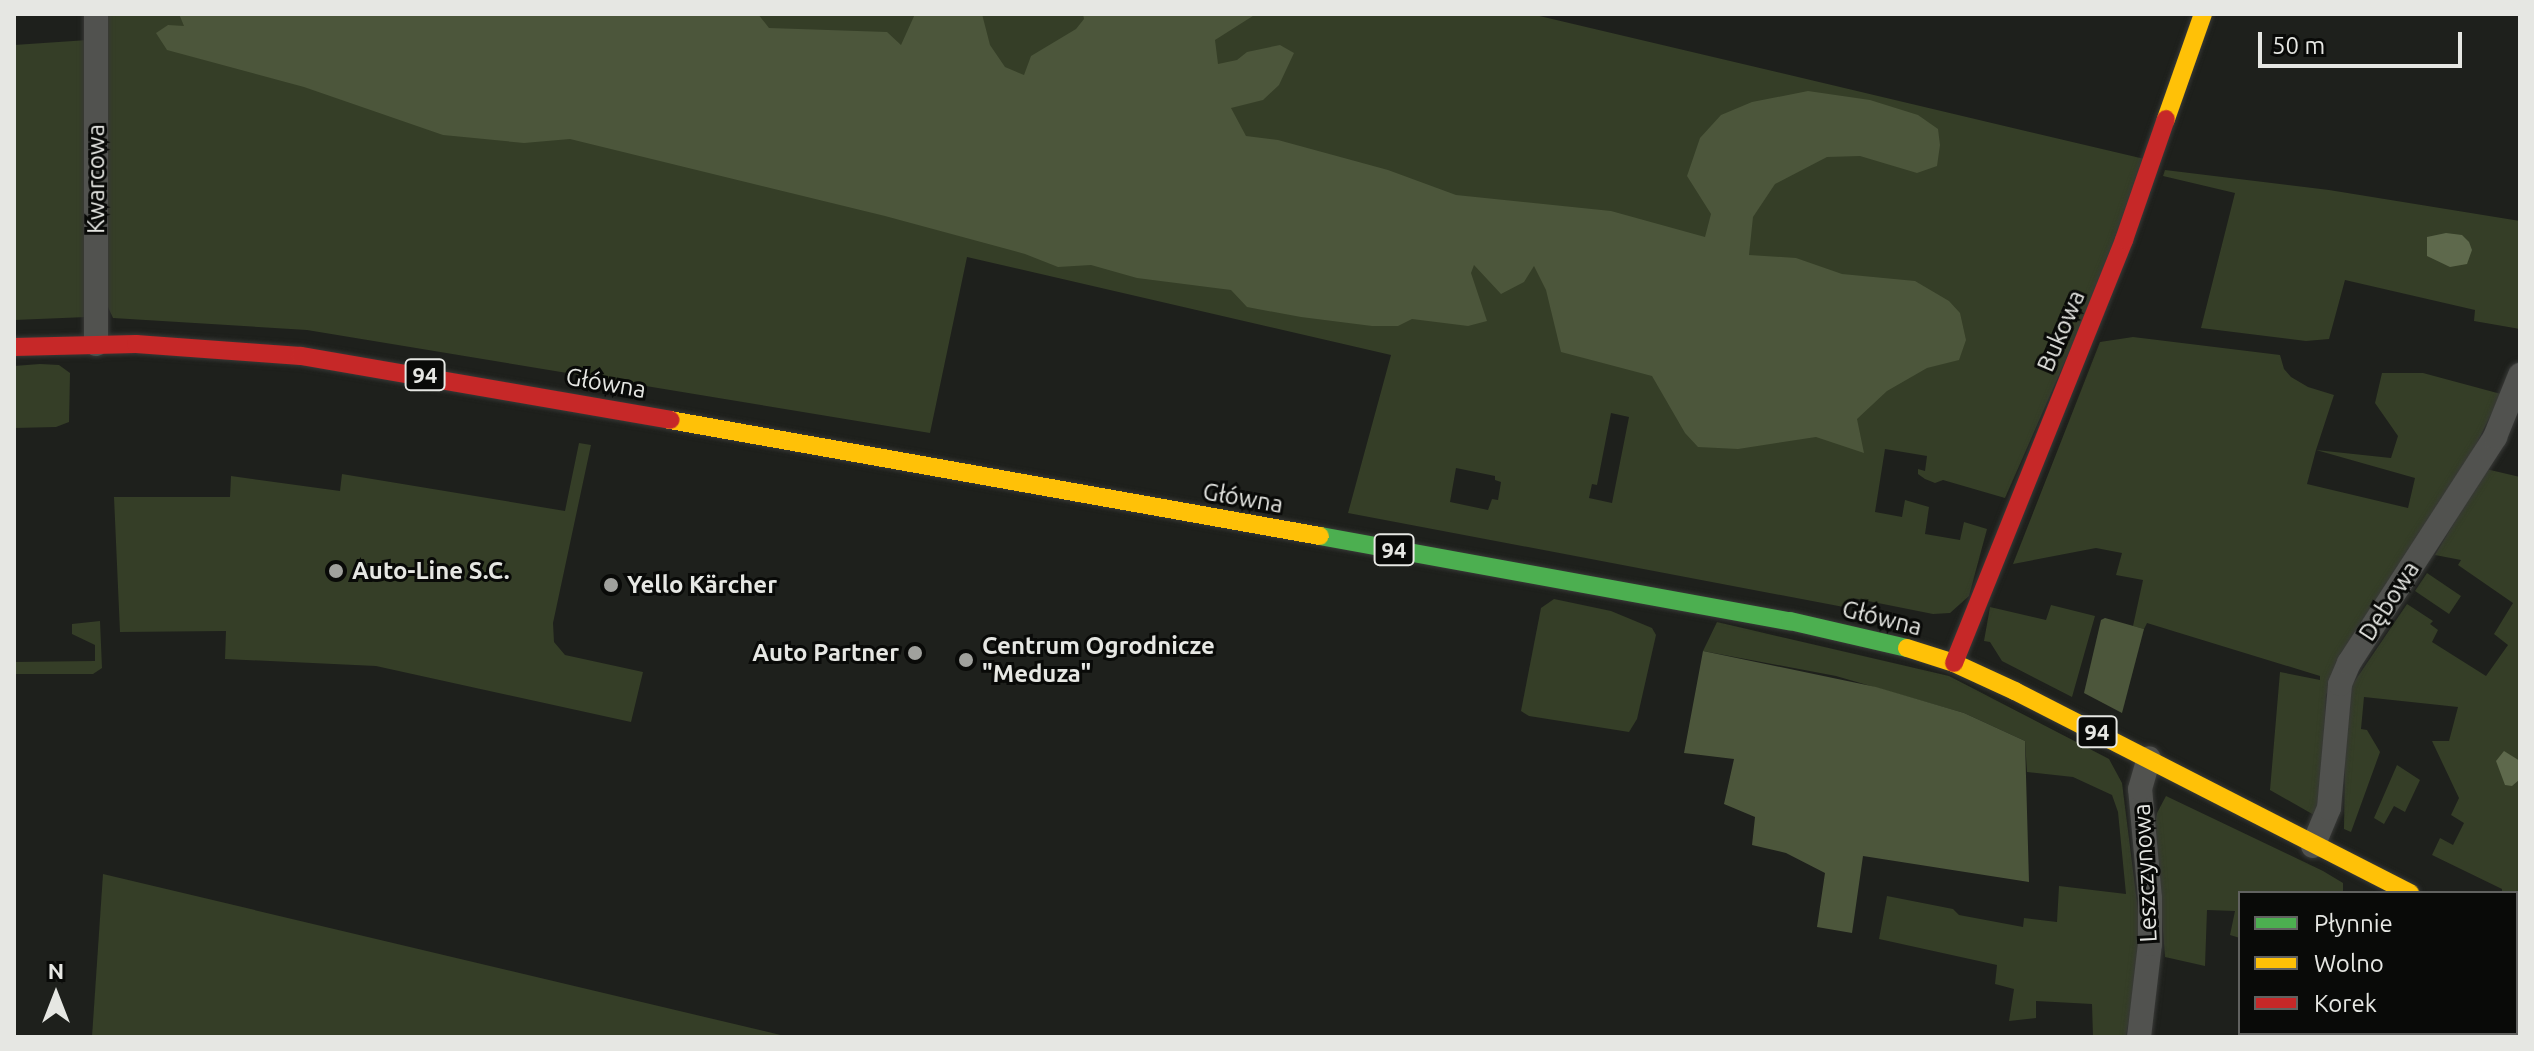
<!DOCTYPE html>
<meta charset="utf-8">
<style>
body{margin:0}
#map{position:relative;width:2534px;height:1051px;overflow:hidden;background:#1e201c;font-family:Ubuntu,sans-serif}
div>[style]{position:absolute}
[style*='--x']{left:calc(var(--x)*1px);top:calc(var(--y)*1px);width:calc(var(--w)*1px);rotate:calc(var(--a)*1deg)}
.green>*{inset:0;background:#353e27}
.forest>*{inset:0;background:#4c563b}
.water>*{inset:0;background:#5e694c}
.roads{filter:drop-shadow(0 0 2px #383937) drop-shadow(0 0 2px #383937)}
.street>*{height:24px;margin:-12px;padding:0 12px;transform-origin:12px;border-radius:12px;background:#51524f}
.fast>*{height:18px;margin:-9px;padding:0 9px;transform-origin:9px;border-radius:9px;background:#4caf50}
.slow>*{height:18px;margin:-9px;padding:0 9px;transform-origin:9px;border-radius:9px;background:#ffc107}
.jam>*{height:18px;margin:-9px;padding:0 9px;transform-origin:9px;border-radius:9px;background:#c62828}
.dots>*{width:22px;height:22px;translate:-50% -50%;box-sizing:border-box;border:4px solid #090a08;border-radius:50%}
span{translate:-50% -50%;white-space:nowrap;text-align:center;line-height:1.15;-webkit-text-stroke:6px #090a08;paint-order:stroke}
.shield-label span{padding:2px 6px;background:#090a08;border:2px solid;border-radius:6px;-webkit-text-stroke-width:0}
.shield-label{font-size:22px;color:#e6e7e3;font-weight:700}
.street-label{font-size:24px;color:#e6e7e3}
.poi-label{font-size:24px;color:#e6e7e3;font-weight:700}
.left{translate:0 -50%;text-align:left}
.right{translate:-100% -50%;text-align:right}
.frame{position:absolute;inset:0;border:16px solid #e6e7e3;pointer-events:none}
.legend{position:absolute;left:2238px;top:891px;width:280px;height:144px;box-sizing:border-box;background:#090a08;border:2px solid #616260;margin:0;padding:10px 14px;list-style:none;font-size:24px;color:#e6e7e3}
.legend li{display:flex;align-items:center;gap:16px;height:40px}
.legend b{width:40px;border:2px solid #616260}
.north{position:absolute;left:16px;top:955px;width:80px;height:80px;-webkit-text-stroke:6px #090a08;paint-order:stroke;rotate:0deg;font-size:22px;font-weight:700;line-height:32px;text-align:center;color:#e6e7e3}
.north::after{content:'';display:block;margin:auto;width:28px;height:36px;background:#e6e7e3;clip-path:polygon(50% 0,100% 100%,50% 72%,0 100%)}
.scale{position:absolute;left:2258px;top:32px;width:204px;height:36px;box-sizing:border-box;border:4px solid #e6e7e3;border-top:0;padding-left:10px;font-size:24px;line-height:28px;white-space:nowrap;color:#e6e7e3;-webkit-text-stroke:6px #090a08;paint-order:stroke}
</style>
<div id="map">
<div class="green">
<i style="clip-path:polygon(evenodd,107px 14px,1531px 14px,2153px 161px,2005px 498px,1943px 480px,1935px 483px,1925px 479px,1918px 474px,1918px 469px,1925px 471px,1927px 456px,1885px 449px,1875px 512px,1902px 517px,1905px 500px,1929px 507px,1925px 534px,1960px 540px,1964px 522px,1987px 529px,1969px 596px,1950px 613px,1933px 614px,1853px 598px,1849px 608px,1348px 513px,1391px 355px,967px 257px,930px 433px,307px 330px,113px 318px,108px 307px,107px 14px,1611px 413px,1629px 417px,1612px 503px,1589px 498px,1592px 484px,1597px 485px,1611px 413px,107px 14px,1456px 468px,1495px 476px,1495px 480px,1501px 482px,1498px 500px,1492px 499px,1488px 510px,1450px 502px,1456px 468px)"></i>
<i style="clip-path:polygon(88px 40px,87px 317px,14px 320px,14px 45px)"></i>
<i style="clip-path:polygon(2165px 170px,2329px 190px,2520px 221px,2520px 329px,2474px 321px,2475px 310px,2345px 280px,2329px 339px,2306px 341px,2201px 328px,2235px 193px,2163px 176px)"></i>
<i style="clip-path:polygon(evenodd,2133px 337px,2280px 355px,2284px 369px,2291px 377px,2308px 387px,2334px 395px,2316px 450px,2391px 458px,2398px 436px,2375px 403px,2382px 373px,2423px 373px,2501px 394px,2473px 451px,2332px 681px,2326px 695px,2321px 804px,2314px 815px,2270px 790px,2280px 672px,2320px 680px,2320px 676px,2147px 623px,2144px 629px,2133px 626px,2143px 580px,2116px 575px,2122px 553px,2096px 548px,2013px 564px,2100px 342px,2133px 337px,2316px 450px,2415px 478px,2408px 508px,2307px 484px,2316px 450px)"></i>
<i style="clip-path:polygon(40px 364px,59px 365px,70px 373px,69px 422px,56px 427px,14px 428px,14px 366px)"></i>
<i style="clip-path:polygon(579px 443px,591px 445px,553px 623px,554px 642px,565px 655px,643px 672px,631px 722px,376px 666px,225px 659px,226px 631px,120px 632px,114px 497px,230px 497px,231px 476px,340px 491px,342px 474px,565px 511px)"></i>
<i style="clip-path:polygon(2486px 469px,2520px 477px,2520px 913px,2516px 912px,2516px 893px,2502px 893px,2502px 889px,2432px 855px,2440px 838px,2453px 845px,2464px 823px,2451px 815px,2459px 798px,2432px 741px,2449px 741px,2458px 707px,2364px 697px,2361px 729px,2367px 730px,2380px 752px,2351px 832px,2344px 829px,2346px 694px,2407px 604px,2433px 621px,2430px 624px,2438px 630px,2432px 642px,2486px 676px,2508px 645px,2494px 634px,2513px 603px,2458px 565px,2461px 560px,2435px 555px)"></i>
<i style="clip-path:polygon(2427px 573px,2461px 596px,2449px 614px,2415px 591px)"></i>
<i style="clip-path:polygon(1554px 599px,1611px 611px,1652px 628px,1656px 635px,1637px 719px,1629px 732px,1529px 716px,1521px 711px,1541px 608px)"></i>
<i style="clip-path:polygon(2051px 605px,2095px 616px,2072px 697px,2002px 661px,1990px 642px,1984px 641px,1990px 607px,2046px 620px)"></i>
<i style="clip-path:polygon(100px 621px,102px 668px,93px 674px,14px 674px,14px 662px,95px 661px,95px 645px,72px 634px,72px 624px)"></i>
<i style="clip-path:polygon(1717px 622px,1949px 676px,2109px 759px,2122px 783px,2139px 918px,2138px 964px,2126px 1037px,2093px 1037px,2092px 1004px,2036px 1001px,2036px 1018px,2009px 1021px,2014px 989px,1995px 984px,1997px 965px,1879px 939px,1887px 896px,1953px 909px,1959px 915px,2023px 927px,2024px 918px,2057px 922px,2059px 886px,2126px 894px,2118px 812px,2112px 795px,2073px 777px,2027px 772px,2025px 741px,1964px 713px,1836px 676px,1703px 651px)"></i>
<i style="clip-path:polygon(2397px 765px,2420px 780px,2405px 812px,2394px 806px,2384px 824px,2374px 818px)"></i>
<i style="clip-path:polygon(2166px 796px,2323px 871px,2343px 883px,2343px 893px,2240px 893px,2240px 938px,2230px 935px,2235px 911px,2207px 910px,2205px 966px,2165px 957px,2155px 824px,2157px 813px)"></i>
<i style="clip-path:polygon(103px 874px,789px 1037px,92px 1037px)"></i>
<i style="clip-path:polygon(2516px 957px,2520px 958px,2520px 1037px,2380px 1037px,2381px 1033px,2516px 1033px)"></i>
</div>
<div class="forest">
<i style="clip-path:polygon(179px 14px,758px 14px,769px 28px,887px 32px,901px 45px,915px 14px,982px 14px,990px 45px,1005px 67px,1024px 75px,1031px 56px,1076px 29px,1084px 19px,1083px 14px,1256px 14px,1215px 40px,1218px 64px,1237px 60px,1247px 52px,1280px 45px,1294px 53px,1279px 85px,1263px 100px,1231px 108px,1246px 136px,1278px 140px,1388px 170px,1456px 195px,1611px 211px,1705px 237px,1711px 214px,1687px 176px,1700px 138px,1721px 115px,1752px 102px,1808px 91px,1870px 100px,1918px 115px,1938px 129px,1940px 145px,1937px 166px,1917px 173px,1860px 156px,1827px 157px,1775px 184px,1753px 217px,1749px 255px,1796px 258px,1842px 274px,1915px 281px,1949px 301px,1960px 313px,1966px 340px,1959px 360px,1927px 368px,1887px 391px,1857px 419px,1864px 453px,1816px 437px,1738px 449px,1698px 447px,1685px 433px,1652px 376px,1561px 352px,1546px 290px,1534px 266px,1524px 282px,1501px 294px,1474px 265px,1471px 273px,1487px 321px,1468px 326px,1412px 319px,1398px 326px,1372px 326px,1301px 317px,1247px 307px,1231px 290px,1137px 278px,1091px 265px,1058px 267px,1025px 254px,885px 216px,570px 139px,524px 143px,443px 135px,304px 87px,167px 50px,156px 33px,168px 25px,184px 26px)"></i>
<i style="clip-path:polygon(2105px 618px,2144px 629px,2122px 713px,2084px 693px,2101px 620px)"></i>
<i style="clip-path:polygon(1703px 651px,1876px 687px,1964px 713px,2025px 741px,2029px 882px,1863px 856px,1852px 933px,1817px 927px,1825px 873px,1786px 853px,1752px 845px,1755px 817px,1724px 804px,1734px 759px,1684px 753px)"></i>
</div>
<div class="water">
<i style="clip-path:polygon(2446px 233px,2462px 235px,2469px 242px,2472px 250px,2467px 264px,2450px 267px,2427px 256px,2427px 237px)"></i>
<i style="clip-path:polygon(2504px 751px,2520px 761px,2519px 780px,2512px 786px,2505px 785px,2496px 761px)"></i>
</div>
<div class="roads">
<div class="street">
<i style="--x:96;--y:14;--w:330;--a:90"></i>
<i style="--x:2313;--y:846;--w:41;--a:-67.2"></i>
<i style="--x:2329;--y:808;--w:124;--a:-84.9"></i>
<i style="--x:2340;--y:684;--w:23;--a:-67"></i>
<i style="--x:2349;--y:663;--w:269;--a:-57.1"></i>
<i style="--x:2495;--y:437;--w:67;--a:-68"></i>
<i style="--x:2139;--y:1037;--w:94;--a:-83.3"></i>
<i style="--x:2150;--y:944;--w:46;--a:-90"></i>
<i style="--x:2150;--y:898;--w:109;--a:-95.2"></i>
<i style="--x:2140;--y:789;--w:32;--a:-74"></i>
</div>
<div class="fast">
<i style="--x:1320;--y:536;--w:478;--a:10.3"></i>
<i style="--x:1790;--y:621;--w:120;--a:13"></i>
<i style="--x:2516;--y:936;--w:4;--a:14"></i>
</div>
<div class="slow">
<i style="--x:2166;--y:119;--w:111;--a:-70.6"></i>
<i style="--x:670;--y:420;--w:660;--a:10.12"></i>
<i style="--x:1907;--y:648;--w:49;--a:17.7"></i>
<i style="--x:1954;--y:663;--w:67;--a:24.7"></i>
<i style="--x:2015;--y:691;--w:444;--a:27.1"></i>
</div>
<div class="jam">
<i style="--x:14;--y:347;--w:122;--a:-1.4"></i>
<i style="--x:136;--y:344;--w:165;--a:4.2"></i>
<i style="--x:301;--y:356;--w:375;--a:9.8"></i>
<i style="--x:1954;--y:663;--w:456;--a:-68.1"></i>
<i style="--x:2124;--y:240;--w:128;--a:-70.9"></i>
</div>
</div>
<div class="dots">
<i style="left:336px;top:571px;background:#a0a19d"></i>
<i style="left:611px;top:585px;background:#a0a19d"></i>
<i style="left:915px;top:653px;background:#a0a19d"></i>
<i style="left:966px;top:660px;background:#a0a19d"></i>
</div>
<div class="shield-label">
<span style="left:425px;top:375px">94</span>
<span style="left:1394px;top:550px">94</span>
<span style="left:2097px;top:732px">94</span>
</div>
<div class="street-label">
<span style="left:96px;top:179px;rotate:-90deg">Kwarcowa</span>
<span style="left:2061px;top:331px;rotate:-67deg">Bukowa</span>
<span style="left:606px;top:383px;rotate:10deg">Główna</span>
<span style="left:1243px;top:498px;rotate:10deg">Główna</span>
<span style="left:2389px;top:601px;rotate:-57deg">Dębowa</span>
<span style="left:1882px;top:618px;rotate:14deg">Główna</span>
<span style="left:2145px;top:873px;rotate:-93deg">Leszczynowa</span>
</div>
<div class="poi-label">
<span class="left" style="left:352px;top:571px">Auto-Line S.C.</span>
<span class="left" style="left:627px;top:585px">Yello Kärcher</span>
<span class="left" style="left:982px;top:660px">Centrum Ogrodnicze<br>"Meduza"</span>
<span class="right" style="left:899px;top:653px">Auto Partner</span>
</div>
<div class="frame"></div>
<ul class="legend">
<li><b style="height:10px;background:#4caf50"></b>Płynnie</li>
<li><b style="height:10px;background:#ffc107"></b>Wolno</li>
<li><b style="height:10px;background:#c62828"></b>Korek</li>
</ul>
<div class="north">N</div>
<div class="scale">50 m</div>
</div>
